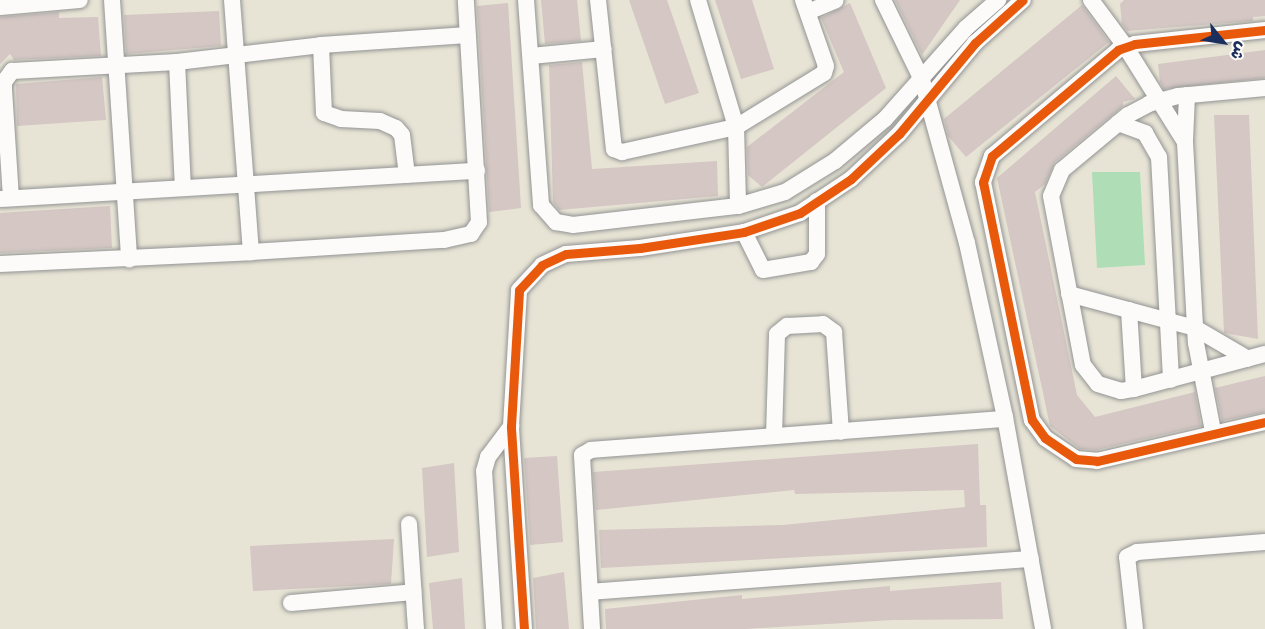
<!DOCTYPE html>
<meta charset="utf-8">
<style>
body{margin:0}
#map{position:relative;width:1265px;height:629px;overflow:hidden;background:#e8e4d5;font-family:Itim,"Playpen Sans Arabic",sans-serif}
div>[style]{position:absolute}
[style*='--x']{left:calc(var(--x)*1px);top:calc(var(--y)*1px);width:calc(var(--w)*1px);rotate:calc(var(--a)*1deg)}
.green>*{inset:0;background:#afddb5}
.building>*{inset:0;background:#d4c7c4}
.roads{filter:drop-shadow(0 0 2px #929494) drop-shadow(0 0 2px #929494)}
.minor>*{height:16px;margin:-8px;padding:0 8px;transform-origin:8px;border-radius:8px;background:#fcfbf9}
.cycleway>*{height:9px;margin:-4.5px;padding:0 4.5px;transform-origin:4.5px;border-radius:4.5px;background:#e8590c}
span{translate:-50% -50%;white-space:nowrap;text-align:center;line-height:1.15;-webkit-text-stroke:4.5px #fdfcf7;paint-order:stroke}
.north{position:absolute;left:1193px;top:12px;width:60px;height:60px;-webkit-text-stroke:4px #fdfcf7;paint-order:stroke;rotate:120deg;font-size:16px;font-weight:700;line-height:24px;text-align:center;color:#1b2f5e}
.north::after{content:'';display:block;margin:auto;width:21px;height:27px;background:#1b2f5e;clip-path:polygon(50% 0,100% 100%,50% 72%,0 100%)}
</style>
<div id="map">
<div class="green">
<i style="clip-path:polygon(1092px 172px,1140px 172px,1145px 265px,1097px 268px)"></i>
</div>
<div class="building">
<i style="clip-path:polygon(541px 0,577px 0,581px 41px,545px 44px)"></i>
<i style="clip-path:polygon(629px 0,667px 0,699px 93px,665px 104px)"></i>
<i style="clip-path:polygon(715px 0,752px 0,774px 69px,741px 79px)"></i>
<i style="clip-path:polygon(895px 0,960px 0,922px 55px)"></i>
<i style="clip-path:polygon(1124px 0,1265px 0,1265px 16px,1253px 17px,1253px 21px,1127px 31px,1122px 24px,1120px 4px)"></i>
<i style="clip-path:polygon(508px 3px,521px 208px,489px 212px,477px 6px)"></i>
<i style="clip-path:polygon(850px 3px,886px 88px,762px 187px,748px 175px,747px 147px,844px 72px,821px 18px)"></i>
<i style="clip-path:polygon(1082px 5px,1109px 42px,966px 157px,948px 136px,944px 119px)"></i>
<i style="clip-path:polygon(219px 11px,221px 46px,126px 54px,124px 15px)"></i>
<i style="clip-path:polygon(59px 12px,59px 18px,98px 17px,101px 56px,14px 60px,10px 54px,0 64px,0 17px)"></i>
<i style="clip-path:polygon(1265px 50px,1265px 78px,1164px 89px,1160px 82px,1158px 64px)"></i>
<i style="clip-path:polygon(582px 62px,592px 169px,717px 161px,718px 196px,559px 210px,553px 202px,549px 65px)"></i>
<i style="clip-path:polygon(1116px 76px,1135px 99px,1123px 102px,1123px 106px,1055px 162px,1045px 184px,1035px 192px,1077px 395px,1095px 417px,1195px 392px,1201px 426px,1096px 450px,1080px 449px,1050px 426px,997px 178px)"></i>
<i style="clip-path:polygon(102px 77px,106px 120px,17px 126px,16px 84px)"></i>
<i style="clip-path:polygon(1214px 115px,1249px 115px,1258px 339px,1224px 333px)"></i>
<i style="clip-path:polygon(110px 206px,112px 248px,0 253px,0 213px)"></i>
<i style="clip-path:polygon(1265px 376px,1265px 412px,1222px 421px,1215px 388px)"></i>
<i style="clip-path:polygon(978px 444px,980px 505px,986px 505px,987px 547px,601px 568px,599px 530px,783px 525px,965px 507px,964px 490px,795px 494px,794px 490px,596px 510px,593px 472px)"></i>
<i style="clip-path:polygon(557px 456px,563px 542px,530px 545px,524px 458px)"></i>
<i style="clip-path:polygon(454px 463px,459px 552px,427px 557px,422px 468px)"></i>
<i style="clip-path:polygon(394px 539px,391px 584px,253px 591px,250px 546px)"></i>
<i style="clip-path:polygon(564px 572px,569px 629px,536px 629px,533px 578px)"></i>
<i style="clip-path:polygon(462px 578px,465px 629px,433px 629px,429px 583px)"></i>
<i style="clip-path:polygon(1001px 582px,1003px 619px,893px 620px,745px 629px,606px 629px,605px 609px,742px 595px,742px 599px,890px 586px,890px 591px)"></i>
</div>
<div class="roads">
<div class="minor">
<i style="--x:112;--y:0;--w:260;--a:86.2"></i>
<i style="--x:232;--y:0;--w:253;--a:85.7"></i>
<i style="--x:526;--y:0;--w:206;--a:85.8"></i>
<i style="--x:541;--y:205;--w:23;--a:49"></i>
<i style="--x:556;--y:222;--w:17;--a:10"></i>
<i style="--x:573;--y:225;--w:166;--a:-6.6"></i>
<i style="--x:738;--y:206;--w:49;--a:-16.6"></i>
<i style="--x:785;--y:192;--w:59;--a:-31.8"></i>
<i style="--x:835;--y:161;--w:65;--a:-40"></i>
<i style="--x:885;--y:119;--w:122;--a:-48.3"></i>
<i style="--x:966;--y:28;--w:43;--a:-41.2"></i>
<i style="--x:598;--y:0;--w:150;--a:83.9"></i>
<i style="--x:614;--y:149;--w:9;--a:21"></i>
<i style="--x:622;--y:152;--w:117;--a:-12.4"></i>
<i style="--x:736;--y:127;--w:103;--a:-31.5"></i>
<i style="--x:824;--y:73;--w:7;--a:-74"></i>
<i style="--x:826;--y:66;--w:70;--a:-109.2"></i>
<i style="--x:698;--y:0;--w:133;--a:73.3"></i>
<i style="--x:736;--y:127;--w:79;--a:88.5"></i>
<i style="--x:883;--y:0;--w:89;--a:64"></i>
<i style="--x:922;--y:80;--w:169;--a:74.6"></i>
<i style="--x:967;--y:243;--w:178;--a:77.7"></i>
<i style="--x:1005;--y:417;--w:215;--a:79.8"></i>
<i style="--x:1091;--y:0;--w:57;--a:53.5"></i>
<i style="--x:1125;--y:46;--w:113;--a:58"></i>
<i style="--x:1185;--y:142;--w:201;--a:86.9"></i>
<i style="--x:1196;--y:343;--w:90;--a:79.1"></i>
<i style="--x:0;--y:7;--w:80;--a:-5"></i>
<i style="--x:808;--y:12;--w:30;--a:-23"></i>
<i style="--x:1265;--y:30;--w:131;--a:173.9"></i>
<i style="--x:1135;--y:44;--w:18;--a:161"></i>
<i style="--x:1118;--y:50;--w:165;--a:139.9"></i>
<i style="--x:992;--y:156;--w:28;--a:109"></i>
<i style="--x:983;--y:182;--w:243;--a:78.4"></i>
<i style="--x:1032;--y:420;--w:22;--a:54"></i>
<i style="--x:1045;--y:438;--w:37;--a:34"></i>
<i style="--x:1076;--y:459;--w:21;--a:5"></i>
<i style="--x:1097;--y:461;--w:172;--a:-13.1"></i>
<i style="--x:321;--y:45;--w:68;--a:87.5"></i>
<i style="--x:324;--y:113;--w:18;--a:19"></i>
<i style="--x:341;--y:119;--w:39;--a:3"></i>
<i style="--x:380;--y:121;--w:17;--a:24"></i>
<i style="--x:396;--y:128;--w:9;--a:49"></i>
<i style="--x:402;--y:135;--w:40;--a:82.9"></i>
<i style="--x:531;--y:56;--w:73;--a:-5.5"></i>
<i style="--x:177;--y:62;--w:126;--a:87.3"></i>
<i style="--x:1265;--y:88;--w:87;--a:174.7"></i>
<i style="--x:1178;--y:96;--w:30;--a:165"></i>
<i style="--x:1149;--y:104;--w:24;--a:152"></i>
<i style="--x:1128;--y:115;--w:86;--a:140.2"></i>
<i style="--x:1062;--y:170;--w:28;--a:113"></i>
<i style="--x:1051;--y:196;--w:172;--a:79.3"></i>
<i style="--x:1083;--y:365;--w:24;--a:52"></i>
<i style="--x:1098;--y:384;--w:24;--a:17"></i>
<i style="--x:1121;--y:391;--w:13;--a:-9"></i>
<i style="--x:1134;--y:389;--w:136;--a:-15"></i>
<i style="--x:1118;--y:123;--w:29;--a:20"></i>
<i style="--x:1145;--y:133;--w:28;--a:60"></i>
<i style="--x:1159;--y:157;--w:223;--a:86.9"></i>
<i style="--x:1185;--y:141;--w:46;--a:-87.5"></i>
<i style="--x:11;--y:198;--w:107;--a:-93.7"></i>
<i style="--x:4;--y:91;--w:9;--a:-90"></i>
<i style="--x:4;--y:82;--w:14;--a:-54"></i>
<i style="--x:12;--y:71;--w:165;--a:-3.1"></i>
<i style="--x:177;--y:62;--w:145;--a:-6.7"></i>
<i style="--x:321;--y:45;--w:147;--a:-3.9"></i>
<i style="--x:1;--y:199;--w:477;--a:-3.4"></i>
<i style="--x:744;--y:232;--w:42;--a:63.4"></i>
<i style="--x:763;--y:270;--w:49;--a:-9.5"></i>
<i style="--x:811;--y:262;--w:10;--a:-53"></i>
<i style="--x:817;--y:254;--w:53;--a:-90"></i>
<i style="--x:0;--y:264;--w:251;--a:-2.7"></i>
<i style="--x:251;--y:252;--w:193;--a:-3.6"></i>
<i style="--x:444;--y:240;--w:28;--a:-13"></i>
<i style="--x:471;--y:234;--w:14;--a:-56"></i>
<i style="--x:479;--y:222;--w:222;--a:-93.4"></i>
<i style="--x:1069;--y:294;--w:131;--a:15.1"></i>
<i style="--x:1195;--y:328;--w:61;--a:30.3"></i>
<i style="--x:1129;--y:310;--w:79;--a:86.4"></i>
<i style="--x:774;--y:436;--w:102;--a:-88.3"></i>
<i style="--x:777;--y:334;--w:13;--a:-39"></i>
<i style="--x:787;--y:326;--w:36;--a:-3"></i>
<i style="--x:823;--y:324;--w:14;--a:36"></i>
<i style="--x:834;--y:332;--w:100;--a:86"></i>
<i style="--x:409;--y:524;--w:105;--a:86.2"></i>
<i style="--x:590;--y:592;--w:442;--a:-4.3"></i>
<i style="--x:291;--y:603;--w:123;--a:-5.1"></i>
<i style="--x:494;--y:629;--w:158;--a:-93.6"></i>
<i style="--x:484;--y:471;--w:15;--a:-74"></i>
<i style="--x:488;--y:457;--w:39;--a:-53"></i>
<i style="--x:524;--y:629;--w:203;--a:-93.7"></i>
<i style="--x:511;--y:426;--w:136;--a:-86.6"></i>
<i style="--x:519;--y:290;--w:34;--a:-47"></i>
<i style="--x:542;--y:265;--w:26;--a:-25"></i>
<i style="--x:566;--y:254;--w:74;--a:-4.6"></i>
<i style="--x:640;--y:248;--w:105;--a:-8.7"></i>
<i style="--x:744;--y:232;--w:59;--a:-18.7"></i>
<i style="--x:800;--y:213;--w:61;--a:-33.7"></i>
<i style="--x:851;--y:179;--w:66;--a:-43.2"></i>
<i style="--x:899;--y:134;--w:119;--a:-50.1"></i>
<i style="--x:975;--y:43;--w:64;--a:-41.9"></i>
<i style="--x:592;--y:629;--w:174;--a:-93.3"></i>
<i style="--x:582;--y:455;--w:10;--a:-29"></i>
<i style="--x:591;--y:450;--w:415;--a:-4.3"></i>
<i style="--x:1135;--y:629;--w:72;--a:-96.3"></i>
<i style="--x:1127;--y:557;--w:11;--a:-27"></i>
<i style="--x:1137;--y:552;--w:128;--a:-4.5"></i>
</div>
</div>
<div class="cycleway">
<i style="--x:1265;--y:30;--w:131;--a:173.9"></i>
<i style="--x:1135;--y:44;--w:18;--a:161"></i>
<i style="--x:1118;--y:50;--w:165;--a:139.9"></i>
<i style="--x:992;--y:156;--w:28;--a:109"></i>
<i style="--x:983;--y:182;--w:243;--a:78.4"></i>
<i style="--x:1032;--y:420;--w:22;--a:54"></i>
<i style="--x:1045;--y:438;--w:37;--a:34"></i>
<i style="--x:1076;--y:459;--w:21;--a:5"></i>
<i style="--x:1097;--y:461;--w:172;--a:-13.1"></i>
<i style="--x:524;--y:629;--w:203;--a:-93.7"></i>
<i style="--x:511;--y:426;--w:136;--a:-86.6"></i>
<i style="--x:519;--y:290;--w:34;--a:-47"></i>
<i style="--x:542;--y:265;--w:26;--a:-25"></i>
<i style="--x:566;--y:254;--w:74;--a:-4.6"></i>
<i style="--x:640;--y:248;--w:105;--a:-8.7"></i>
<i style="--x:744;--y:232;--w:59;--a:-18.7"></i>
<i style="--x:800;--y:213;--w:61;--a:-33.7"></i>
<i style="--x:851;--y:179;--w:66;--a:-43.2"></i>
<i style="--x:899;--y:134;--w:119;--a:-50.1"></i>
<i style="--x:975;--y:43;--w:64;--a:-41.9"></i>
</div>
<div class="north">ش</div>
</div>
